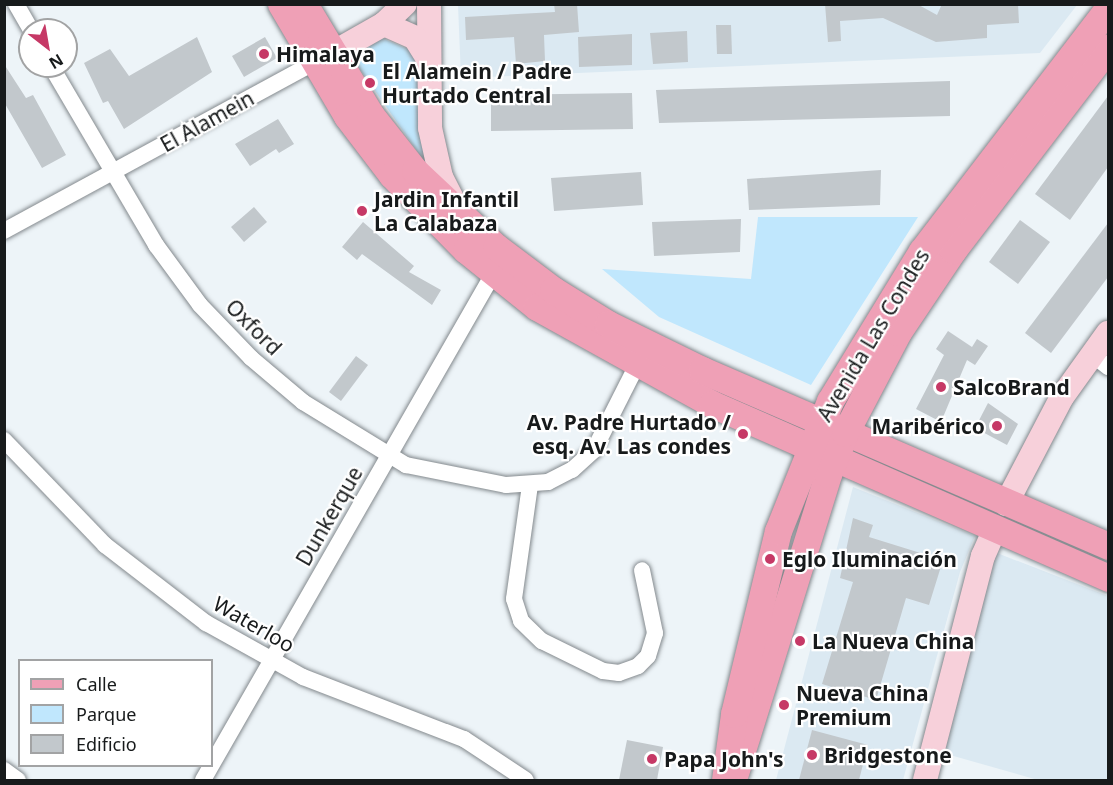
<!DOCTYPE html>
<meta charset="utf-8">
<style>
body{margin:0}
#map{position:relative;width:1113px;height:785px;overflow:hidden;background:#edf4f8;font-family:"Noto Sans",sans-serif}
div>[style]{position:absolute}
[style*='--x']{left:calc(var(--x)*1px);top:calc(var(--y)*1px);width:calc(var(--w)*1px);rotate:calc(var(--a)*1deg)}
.built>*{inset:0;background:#dbe9f2}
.green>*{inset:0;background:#c0e7fd}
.building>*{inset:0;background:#c2c8cc}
.roads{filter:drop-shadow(0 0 2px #83898d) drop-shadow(0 0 2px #83898d)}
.street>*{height:16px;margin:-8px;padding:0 8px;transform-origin:8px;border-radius:8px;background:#fff}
.secondary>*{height:24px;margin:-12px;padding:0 12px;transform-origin:12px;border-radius:12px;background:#f7d0da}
.primary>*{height:27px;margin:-13.5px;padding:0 13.5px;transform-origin:13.5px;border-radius:13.5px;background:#efa0b6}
.dots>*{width:16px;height:16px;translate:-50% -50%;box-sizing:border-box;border:3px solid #fff;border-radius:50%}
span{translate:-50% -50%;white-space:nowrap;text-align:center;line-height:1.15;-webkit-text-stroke:4.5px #fff;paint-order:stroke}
.poi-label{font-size:21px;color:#171a1b;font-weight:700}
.left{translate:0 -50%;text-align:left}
.right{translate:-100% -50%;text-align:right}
.street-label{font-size:21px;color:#171a1b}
.frame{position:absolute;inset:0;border:6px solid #171a1b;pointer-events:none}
.legend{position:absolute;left:18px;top:659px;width:195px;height:108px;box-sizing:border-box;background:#fff;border:2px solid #a2a3a4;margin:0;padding:8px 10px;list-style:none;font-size:18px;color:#171a1b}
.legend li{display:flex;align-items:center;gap:12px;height:30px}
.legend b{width:30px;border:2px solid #a2a3a4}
.north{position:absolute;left:18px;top:18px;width:60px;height:60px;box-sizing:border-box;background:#fff;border:2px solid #a2a3a4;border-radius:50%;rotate:149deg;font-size:16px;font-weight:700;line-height:24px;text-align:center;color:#171a1b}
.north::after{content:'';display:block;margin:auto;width:21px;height:27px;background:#c63966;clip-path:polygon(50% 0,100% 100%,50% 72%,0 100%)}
</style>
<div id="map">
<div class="built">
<i style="clip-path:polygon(458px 5px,1077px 5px,1040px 53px,461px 78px)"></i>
<i style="clip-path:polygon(853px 487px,975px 536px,960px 572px,903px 780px,776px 780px)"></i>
<i style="clip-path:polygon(997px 553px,1108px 596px,1108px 780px,1038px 780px,943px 753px,982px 584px)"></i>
</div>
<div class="green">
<i style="clip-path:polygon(377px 36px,410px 50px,425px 78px,424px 161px,350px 55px)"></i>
<i style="clip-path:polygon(758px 217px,918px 217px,811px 385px,659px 317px,602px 269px,751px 279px)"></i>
</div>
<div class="building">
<i style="clip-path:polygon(554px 4px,577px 4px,579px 32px,544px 35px,545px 61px,516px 64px,514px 37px,466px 40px,465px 17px,555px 12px)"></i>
<i style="clip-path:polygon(825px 4px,917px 4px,937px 15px,942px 4px,1018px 4px,1019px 23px,987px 25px,987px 38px,936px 42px,883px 18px,840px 21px,841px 41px,828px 42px)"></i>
<i style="clip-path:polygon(716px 25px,731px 25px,732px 54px,717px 54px)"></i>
<i style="clip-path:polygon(687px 31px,688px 62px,653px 64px,650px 33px)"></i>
<i style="clip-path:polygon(632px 34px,632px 65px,579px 67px,578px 37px)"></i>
<i style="clip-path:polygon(197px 37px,212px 72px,124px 129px,108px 101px,103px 103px,84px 63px,110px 49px,129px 76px)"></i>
<i style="clip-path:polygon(265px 37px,277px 58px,244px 77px,232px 56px)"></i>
<i style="clip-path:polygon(4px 64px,26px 98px,33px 95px,66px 155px,42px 168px,4px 102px)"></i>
<i style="clip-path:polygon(950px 81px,950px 116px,659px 123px,656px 90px)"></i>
<i style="clip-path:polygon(632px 93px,633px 129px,491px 131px,491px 95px)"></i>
<i style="clip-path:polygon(1108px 96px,1108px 167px,1070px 220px,1035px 194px)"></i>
<i style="clip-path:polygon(278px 119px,294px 144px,279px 153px,276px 149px,250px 166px,235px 144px)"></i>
<i style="clip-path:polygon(881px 170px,880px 205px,749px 210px,747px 179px)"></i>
<i style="clip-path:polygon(641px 172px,643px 205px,554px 211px,551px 178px)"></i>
<i style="clip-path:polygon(254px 207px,267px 222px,244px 242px,231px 227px)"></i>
<i style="clip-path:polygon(741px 219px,740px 252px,654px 256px,652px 222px)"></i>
<i style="clip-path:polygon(1020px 220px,1050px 242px,1018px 284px,989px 262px)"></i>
<i style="clip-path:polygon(363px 222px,414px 266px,409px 272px,441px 290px,432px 305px,362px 254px,357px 260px,342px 247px)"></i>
<i style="clip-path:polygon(1108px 223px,1108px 277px,1051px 353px,1025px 333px)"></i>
<i style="clip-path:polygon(948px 331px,972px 347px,977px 339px,988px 346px,975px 365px,967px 360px,941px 422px,916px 409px,944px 355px,936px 349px)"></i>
<i style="clip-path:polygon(356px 356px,368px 365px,341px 401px,329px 392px)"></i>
<i style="clip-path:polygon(988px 403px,1018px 424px,1007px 445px,975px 428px)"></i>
<i style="clip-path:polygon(853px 518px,873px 525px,869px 537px,943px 560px,929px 605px,906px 598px,876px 700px,822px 684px,853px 582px,840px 578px)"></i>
<i style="clip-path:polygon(812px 730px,868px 745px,859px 780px,799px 780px)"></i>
<i style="clip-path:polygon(627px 740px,663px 747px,657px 780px,619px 780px)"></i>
</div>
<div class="roads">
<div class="street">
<i style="--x:16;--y:4;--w:30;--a:60"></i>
<i style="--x:51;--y:66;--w:208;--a:59.6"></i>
<i style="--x:156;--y:245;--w:74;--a:53.7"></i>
<i style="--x:200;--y:305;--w:74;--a:46.1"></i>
<i style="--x:251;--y:358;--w:68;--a:40.2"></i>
<i style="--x:303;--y:402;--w:121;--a:31.5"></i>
<i style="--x:406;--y:465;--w:102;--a:11.3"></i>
<i style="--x:506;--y:485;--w:42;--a:-4.1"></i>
<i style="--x:548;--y:482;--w:27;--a:-27"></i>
<i style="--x:572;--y:470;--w:30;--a:-42"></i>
<i style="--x:594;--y:450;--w:95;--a:-63.2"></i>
<i style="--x:4;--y:231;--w:353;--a:-28.5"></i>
<i style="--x:1092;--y:354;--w:21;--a:39"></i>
<i style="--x:4;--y:440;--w:146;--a:46.1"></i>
<i style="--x:105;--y:545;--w:128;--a:37.7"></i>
<i style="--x:206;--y:623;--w:111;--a:29.1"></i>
<i style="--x:303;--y:677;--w:173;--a:21.1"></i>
<i style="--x:464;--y:739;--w:74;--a:33.5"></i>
<i style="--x:530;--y:485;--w:115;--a:98"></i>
<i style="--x:514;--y:599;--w:23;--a:72"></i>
<i style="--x:521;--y:621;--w:29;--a:44"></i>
<i style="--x:542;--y:641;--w:68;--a:26.2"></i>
<i style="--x:603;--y:671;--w:16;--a:7"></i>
<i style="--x:619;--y:673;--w:20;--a:-20"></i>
<i style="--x:638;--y:666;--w:14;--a:-45"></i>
<i style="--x:648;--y:656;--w:24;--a:-73"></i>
<i style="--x:655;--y:633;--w:64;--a:-101.7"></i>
<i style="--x:4;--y:770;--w:17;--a:36"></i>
<i style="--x:203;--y:780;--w:583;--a:-60.18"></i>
</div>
<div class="secondary">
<i style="--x:429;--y:4;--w:124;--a:89.5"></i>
<i style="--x:430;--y:128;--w:50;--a:77.3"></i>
<i style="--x:441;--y:177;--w:33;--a:63"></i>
<i style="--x:384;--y:24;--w:34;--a:24"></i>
<i style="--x:415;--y:38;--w:25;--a:58"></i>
<i style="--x:317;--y:62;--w:77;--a:-29.6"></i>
<i style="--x:384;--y:24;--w:29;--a:-44"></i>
<i style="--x:1006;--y:504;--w:121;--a:-62.4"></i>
<i style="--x:1062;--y:397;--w:79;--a:-54.3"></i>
<i style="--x:925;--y:780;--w:231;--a:-75.5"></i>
<i style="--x:983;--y:556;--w:30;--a:-66"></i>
</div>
<div class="primary">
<i style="--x:281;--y:4;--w:130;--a:59.5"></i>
<i style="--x:347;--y:116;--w:74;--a:52.7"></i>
<i style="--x:392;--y:175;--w:105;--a:45.4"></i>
<i style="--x:466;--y:250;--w:91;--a:38.8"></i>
<i style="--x:537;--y:307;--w:200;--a:29"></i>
<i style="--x:712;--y:404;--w:433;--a:23.7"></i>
<i style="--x:304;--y:4;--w:128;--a:59"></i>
<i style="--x:370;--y:114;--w:73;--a:51.7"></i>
<i style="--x:415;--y:171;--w:111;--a:43.2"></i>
<i style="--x:496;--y:247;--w:71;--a:37"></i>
<i style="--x:553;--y:290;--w:65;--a:31.7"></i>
<i style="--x:608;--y:324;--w:105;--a:26.1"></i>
<i style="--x:702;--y:370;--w:443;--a:23.4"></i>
<i style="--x:735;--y:773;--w:313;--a:-72.7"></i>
<i style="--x:828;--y:474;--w:44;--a:-67.5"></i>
<i style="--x:845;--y:433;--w:114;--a:-62.3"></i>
<i style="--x:898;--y:332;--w:99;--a:-56.1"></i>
<i style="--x:953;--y:250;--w:255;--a:-52.6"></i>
<i style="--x:725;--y:780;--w:67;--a:-82.2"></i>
<i style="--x:734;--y:714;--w:188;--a:-76.5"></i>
<i style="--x:778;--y:531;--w:140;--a:-68.2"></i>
<i style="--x:830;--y:401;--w:176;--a:-58.5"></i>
<i style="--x:922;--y:251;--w:305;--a:-52.5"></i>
</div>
</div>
<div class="dots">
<i style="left:264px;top:54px;background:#c63966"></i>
<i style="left:370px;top:83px;background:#c63966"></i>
<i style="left:362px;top:211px;background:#c63966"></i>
<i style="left:941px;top:387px;background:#c63966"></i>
<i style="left:997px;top:426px;background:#c63966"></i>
<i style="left:743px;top:434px;background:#c63966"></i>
<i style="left:770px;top:559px;background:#c63966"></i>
<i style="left:800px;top:641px;background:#c63966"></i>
<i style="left:784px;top:705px;background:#c63966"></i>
<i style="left:812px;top:755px;background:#c63966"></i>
<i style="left:652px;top:759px;background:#c63966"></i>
</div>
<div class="poi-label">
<span class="left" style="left:276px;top:54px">Himalaya</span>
<span class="left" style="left:382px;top:83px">El Alamein / Padre<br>Hurtado Central</span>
<span class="left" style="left:374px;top:211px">Jardin Infantil<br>La Calabaza</span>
<span class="left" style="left:953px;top:387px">SalcoBrand</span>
<span class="right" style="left:731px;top:434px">Av. Padre Hurtado /<br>esq. Av. Las condes</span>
<span class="right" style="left:985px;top:426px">Maribérico</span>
<span class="left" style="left:782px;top:559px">Eglo Iluminación</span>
<span class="left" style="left:812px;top:641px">La Nueva China</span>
<span class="left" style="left:796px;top:705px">Nueva China<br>Premium</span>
<span class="left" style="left:824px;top:755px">Bridgestone</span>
<span class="left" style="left:664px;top:759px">Papa John's</span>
</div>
<div class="street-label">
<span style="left:207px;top:121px;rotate:-29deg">El Alamein</span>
<span style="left:254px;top:327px;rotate:45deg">Oxford</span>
<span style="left:873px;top:335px;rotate:-59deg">Avenida Las Condes</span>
<span style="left:329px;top:516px;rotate:-60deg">Dunkerque</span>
<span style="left:254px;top:624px;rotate:30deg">Waterloo</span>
</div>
<div class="frame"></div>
<ul class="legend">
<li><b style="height:8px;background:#efa0b6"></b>Calle</li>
<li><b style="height:16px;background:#c0e7fd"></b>Parque</li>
<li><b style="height:16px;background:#c2c8cc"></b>Edificio</li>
</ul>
<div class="north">N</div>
</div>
